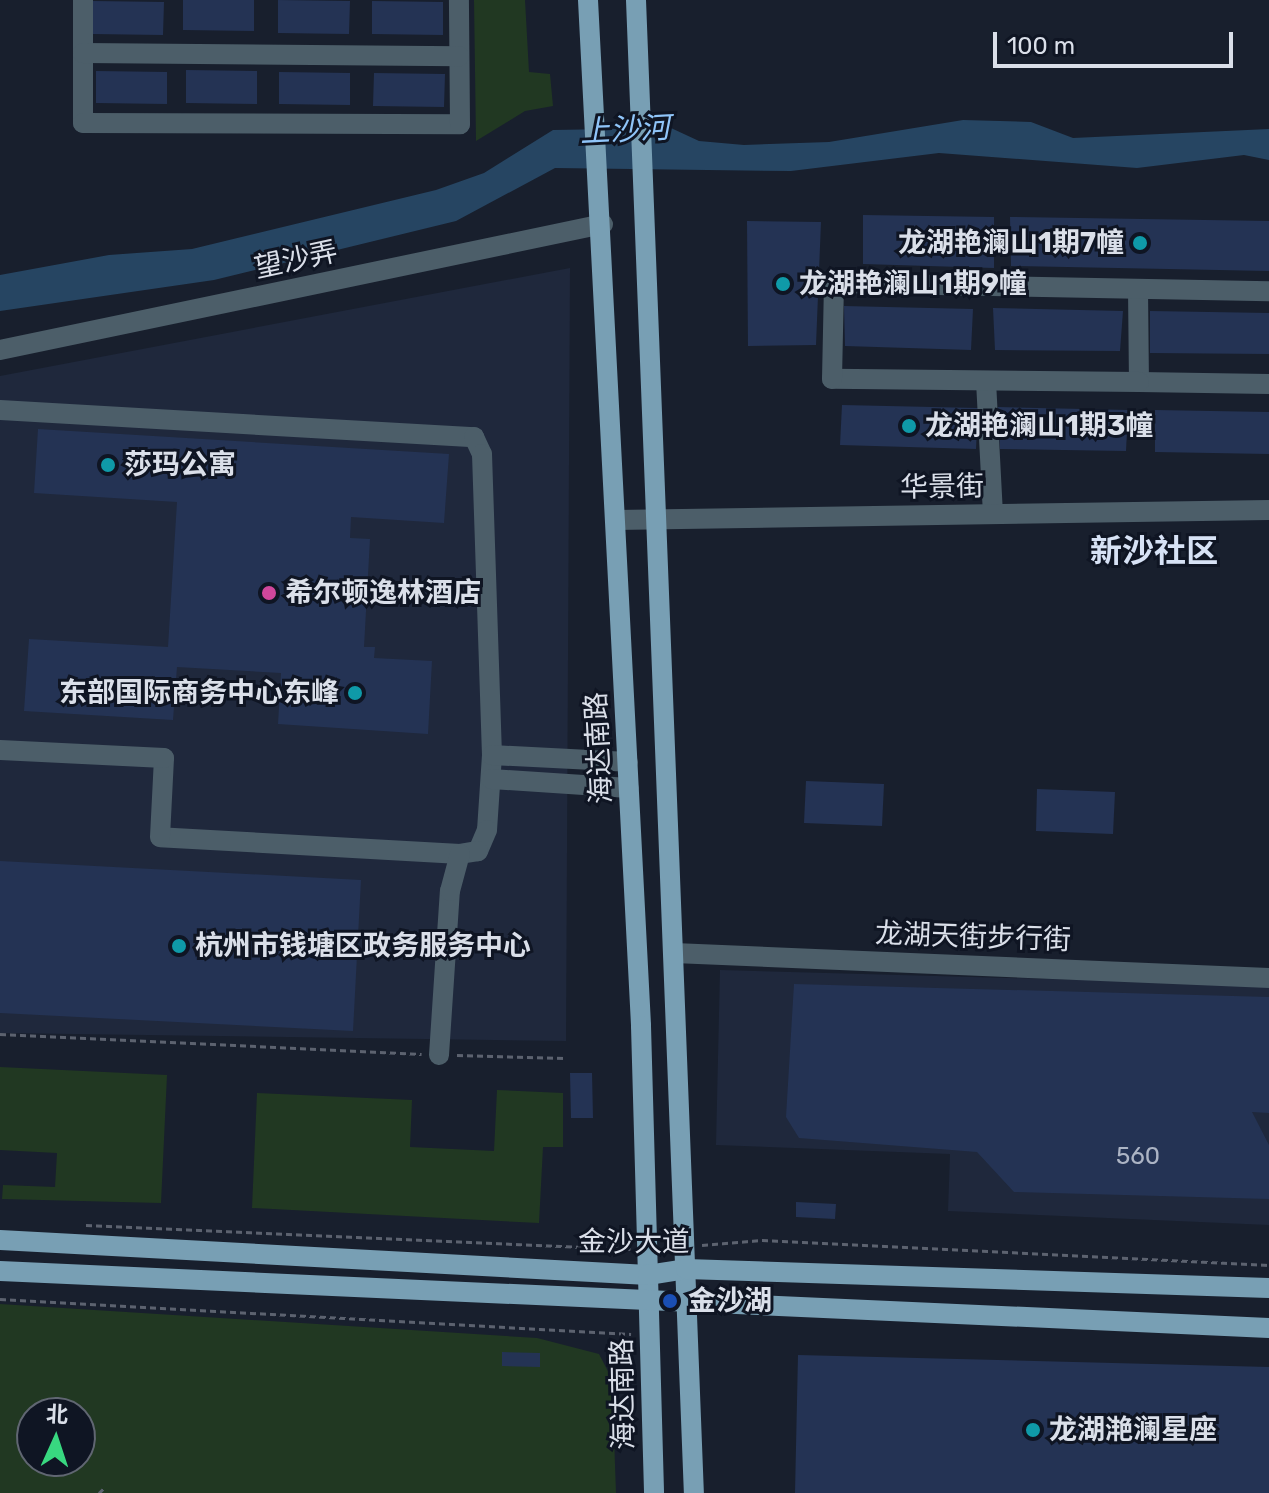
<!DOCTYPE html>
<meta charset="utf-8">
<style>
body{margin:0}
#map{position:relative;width:1269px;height:1493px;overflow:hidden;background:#181f2d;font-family:Rubik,"Noto Sans SC",sans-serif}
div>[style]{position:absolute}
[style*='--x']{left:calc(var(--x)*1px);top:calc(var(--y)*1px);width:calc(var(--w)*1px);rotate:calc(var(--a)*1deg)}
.built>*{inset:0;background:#1f283c}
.green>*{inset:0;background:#213822}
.water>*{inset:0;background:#264562}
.building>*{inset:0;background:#243354}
.path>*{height:3px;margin-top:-1.5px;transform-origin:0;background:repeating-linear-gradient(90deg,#5c626f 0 6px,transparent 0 10px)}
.minor>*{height:20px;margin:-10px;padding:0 10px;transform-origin:10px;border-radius:10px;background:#4c5e69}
.major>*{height:20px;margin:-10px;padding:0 10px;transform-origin:10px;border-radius:10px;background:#789fb4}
.dots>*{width:22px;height:22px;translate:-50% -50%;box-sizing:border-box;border:4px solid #0f1523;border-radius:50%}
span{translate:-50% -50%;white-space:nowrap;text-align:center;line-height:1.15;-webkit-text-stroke:6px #0f1523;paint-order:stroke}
.number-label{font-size:24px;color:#acb4c4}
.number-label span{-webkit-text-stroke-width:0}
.poi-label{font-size:28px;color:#dadfe9;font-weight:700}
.right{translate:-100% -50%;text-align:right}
.left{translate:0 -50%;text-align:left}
.street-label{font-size:28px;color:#dadfe9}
.water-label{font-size:30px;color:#90c5f9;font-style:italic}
.quarter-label{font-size:32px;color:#d7e2f5;font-weight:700}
.north{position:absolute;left:16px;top:1397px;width:80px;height:80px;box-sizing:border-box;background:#0f1523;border:2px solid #606672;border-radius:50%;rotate:3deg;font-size:22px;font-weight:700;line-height:32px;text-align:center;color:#dadfe9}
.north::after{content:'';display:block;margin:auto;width:28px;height:36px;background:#38d880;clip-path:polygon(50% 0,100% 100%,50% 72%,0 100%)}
.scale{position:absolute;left:993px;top:32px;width:240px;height:36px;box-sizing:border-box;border:4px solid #dadfe9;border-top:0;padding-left:10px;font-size:24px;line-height:28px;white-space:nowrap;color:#dadfe9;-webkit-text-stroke:6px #0f1523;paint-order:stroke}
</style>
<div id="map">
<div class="built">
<i style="clip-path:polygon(570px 268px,566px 1041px,0 1033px,0 376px)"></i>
<i style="clip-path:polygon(720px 970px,1269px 985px,1269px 1225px,948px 1211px,950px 1154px,716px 1145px)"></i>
</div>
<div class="green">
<i style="clip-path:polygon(474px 0,525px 0,529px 72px,550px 74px,553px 106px,525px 111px,476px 141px)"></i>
<i style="clip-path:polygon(0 1067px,167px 1075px,161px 1203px,2px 1199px,3px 1185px,55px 1187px,57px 1153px,0 1150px)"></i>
<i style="clip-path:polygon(497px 1090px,563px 1093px,563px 1147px,543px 1147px,539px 1223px,252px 1208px,257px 1093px,412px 1100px,410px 1147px,494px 1151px)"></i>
<i style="clip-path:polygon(evenodd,0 1304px,537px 1338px,599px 1354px,612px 1379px,616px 1493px,0 1493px,0 1304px,32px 1413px,80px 1413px,80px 1461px,32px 1461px,32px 1413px)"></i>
</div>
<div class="water">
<i style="clip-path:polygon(963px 120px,1031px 122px,1073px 138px,1269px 129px,1269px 160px,1244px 155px,1137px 168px,939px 153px,791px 171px,555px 168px,456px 221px,214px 280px,0 311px,0 275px,109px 255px,192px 249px,436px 190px,484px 173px,553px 130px,671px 128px,699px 141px,744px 145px,829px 142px)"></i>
</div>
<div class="building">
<i style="clip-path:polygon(183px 0,254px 0,254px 31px,183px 30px)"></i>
<i style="clip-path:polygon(278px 0,350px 1px,349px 34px,278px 33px)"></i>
<i style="clip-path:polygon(93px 1px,164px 2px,163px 35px,92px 34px)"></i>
<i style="clip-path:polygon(372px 1px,443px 2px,443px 35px,372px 34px)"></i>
<i style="clip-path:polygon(186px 70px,257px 71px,257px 104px,186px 103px)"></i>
<i style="clip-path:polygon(96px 71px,167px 72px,167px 104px,96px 103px)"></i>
<i style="clip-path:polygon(279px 72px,350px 73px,350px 105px,279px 104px)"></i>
<i style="clip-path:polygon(374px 73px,445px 74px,444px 107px,373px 106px)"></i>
<i style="clip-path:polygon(863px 215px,994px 217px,994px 268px,863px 264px)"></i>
<i style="clip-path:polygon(1010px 217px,1269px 221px,1269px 271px,1011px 266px)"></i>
<i style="clip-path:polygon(747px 221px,821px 222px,816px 345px,748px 346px)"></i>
<i style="clip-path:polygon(844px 306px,973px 309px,971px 350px,845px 346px)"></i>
<i style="clip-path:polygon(993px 308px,1123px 311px,1120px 351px,995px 350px)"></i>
<i style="clip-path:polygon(1150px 311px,1269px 313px,1269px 354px,1150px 353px)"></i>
<i style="clip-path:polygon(842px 405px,978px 408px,976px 449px,840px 445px)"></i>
<i style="clip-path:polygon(998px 407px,1128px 410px,1126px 451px,1000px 449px)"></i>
<i style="clip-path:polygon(1155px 410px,1269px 412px,1269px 454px,1155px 452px)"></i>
<i style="clip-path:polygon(38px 429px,449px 454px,444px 523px,351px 517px,350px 538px,370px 539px,364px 647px,375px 647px,374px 658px,432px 661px,428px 734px,278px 724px,281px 673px,177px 667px,173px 720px,24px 711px,29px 639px,168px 647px,177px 502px,34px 493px)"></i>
<i style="clip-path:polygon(806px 781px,884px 784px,882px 826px,804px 823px)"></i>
<i style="clip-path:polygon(1037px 789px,1115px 792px,1113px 834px,1036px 831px)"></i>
<i style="clip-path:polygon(0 861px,361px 880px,353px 1031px,0 1013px)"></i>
<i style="clip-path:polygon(794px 984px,1269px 997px,1269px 1113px,1252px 1112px,1269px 1145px,1269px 1199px,1014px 1192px,977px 1152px,799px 1138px,786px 1117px)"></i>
<i style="clip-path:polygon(570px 1073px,592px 1073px,593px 1118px,571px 1118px)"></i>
<i style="clip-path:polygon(796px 1202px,836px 1204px,835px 1219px,796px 1217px)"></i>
<i style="clip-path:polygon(502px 1352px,540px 1353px,540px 1367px,502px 1366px)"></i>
<i style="clip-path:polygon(798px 1355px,1269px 1367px,1269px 1493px,795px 1493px)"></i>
</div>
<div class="path">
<i style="--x:0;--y:1034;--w:422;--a:2.7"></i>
<i style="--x:457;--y:1055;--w:108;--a:1.6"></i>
<i style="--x:86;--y:1225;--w:545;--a:2.53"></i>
<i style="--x:702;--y:1245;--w:60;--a:-4.8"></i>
<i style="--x:762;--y:1240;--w:508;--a:2.82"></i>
<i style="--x:0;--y:1299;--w:632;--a:3.17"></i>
<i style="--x:99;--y:1493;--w:6;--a:-45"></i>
</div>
<div class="minor">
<i style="--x:83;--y:0;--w:123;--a:90"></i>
<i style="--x:83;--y:123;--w:377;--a:0.2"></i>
<i style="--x:460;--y:124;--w:124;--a:-90.5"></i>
<i style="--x:83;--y:53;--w:376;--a:0.5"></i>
<i style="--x:1138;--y:289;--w:93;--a:89.4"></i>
<i style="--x:1139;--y:382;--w:130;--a:0.9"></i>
<i style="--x:0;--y:350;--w:616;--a:-11.8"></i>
<i style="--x:986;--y:381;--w:133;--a:87"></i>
<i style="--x:1139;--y:382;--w:307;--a:-179.4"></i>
<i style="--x:832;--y:379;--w:96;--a:-88.8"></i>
<i style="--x:834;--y:283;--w:435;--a:1.1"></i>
<i style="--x:0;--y:410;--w:475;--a:3.3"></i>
<i style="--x:474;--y:437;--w:19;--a:65"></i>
<i style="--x:482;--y:454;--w:301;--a:88.1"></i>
<i style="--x:492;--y:755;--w:75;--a:93.8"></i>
<i style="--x:487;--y:830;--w:23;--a:113"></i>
<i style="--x:478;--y:851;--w:18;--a:171"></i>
<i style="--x:460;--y:854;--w:300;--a:-176.8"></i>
<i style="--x:160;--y:837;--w:79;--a:-87.1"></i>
<i style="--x:164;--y:758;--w:164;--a:-177.2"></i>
<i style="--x:616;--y:520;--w:653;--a:-0.88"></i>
<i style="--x:492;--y:755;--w:136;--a:2.9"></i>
<i style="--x:491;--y:779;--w:138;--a:3.7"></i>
<i style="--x:674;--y:953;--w:596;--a:2.41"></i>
<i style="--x:439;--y:1055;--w:164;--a:-86.2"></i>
<i style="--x:450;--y:891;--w:38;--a:-75"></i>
</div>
<div class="major">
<i style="--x:588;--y:0;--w:1027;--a:87.04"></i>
<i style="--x:641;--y:1026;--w:467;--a:88.4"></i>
<i style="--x:636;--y:0;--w:1494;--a:87.78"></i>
<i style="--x:0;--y:1240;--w:649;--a:3.09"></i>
<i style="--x:648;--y:1275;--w:38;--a:-9"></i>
<i style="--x:686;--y:1269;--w:583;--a:1.87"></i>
<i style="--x:0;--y:1271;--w:1270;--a:2.57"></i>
</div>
<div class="dots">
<i style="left:1140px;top:243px;background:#0f9aa8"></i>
<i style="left:783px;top:284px;background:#0f9aa8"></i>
<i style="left:909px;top:426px;background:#0f9aa8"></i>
<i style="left:108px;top:465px;background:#0f9aa8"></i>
<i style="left:269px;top:593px;background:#d1479c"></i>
<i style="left:355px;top:693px;background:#0f9aa8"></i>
<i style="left:179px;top:946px;background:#0f9aa8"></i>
<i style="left:670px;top:1301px;background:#1a4fb4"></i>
<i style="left:1033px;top:1430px;background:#0f9aa8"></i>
</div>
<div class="number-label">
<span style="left:1138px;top:1157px">560</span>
</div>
<div class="poi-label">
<span class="right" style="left:1124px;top:243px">龙湖艳澜山1期7幢</span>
<span class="left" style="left:799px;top:284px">龙湖艳澜山1期9幢</span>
<span class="left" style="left:925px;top:426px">龙湖艳澜山1期3幢</span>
<span class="left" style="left:124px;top:465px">莎玛公寓</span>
<span class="left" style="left:285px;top:593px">希尔顿逸林酒店</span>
<span class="right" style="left:339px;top:693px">东部国际商务中心东峰</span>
<span class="left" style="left:195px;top:946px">杭州市钱塘区政务服务中心</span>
<span class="left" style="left:688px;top:1301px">金沙湖</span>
<span class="left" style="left:1049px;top:1430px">龙湖滟澜星座</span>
</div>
<div class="street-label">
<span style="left:296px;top:260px;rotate:-12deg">望沙弄</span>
<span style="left:942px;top:487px;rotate:-1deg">华景街</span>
<span style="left:599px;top:748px;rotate:-93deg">海达南路</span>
<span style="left:973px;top:937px;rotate:2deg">龙湖天街步行街</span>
<span style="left:634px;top:1242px">金沙大道</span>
<span style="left:623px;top:1394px;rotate:-91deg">海达南路</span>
</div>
<div class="water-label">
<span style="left:625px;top:130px;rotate:-3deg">上沙河</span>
</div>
<div class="quarter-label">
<span style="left:1154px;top:551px">新沙社区</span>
</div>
<div class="north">北</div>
<div class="scale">100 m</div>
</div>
